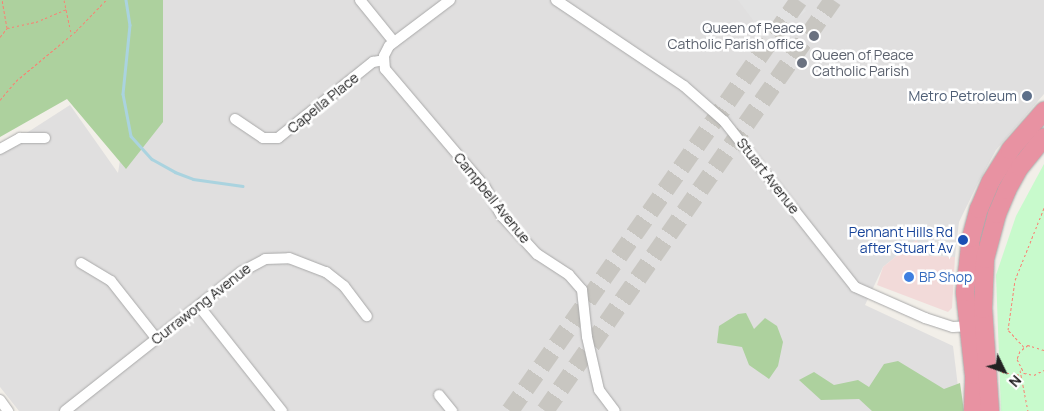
<!DOCTYPE html>
<style>
body{margin:0}
#map{position:relative;width:1044px;height:411px;overflow:hidden;background:#f2efe9;font-family:Manrope,sans-serif}
div>[style]{position:absolute}
[style*='--x']{left:calc(var(--x)*1px);top:calc(var(--y)*1px);width:calc(var(--w)*1px);rotate:calc(var(--a)*1deg)}
.residential>*{inset:0;background:#e0dfdf}
.commercial>*{inset:0;background:#f2dad9}
.forest>*{inset:0;background:#add19e}
.park>*{inset:0;background:#c8facc}
.parking>*{inset:0;background:#e2e2e2}
.stream>*{height:2.5px;margin:-1.25px;padding:0 1.25px;transform-origin:1.25px;border-radius:1.25px;background:#aad3df}
.highway-tunnel>*{height:18px;margin-top:-9px;transform-origin:0;background:repeating-linear-gradient(90deg,#c8c6c1 0 18px,transparent 0 27px)}
.path>*{height:1px;margin-top:-0.5px;transform-origin:0;background:repeating-linear-gradient(90deg,#fa8072 0 2.5px,transparent 0 5px)}
.roads{filter:drop-shadow(0 0 1px #a9a9a9) drop-shadow(0 0 1px #a9a9a9)}
.street>*{height:10px;margin:-5px;padding:0 5px;transform-origin:5px;border-radius:5px;background:#fff}
.highway>*{height:18px;margin:-9px;padding:0 9px;transform-origin:9px;border-radius:9px;background:#e892a2}
.dots>*{width:14px;height:14px;translate:-50% -50%;box-sizing:border-box;border:2px solid #fff;border-radius:50%}
span{translate:-50% -50%;white-space:nowrap;text-align:center;line-height:1.15;-webkit-text-stroke:5px #fff;paint-order:stroke}
.worship-label{font-size:14px;color:#5b616d}
.right{translate:-100% -50%;text-align:right}
.left{translate:0 -50%;text-align:left}
.service-label{font-size:14px;color:#4e5e75}
.street-label{font-size:14px;color:#222}
.transit-label{font-size:14px;color:#164399}
.shop-label{font-size:14px;color:#366cbe}
.north{position:absolute;left:979px;top:346px;width:50px;height:50px;-webkit-text-stroke:4px #fff;paint-order:stroke;rotate:132deg;font-size:14px;font-weight:700;line-height:20px;text-align:center;color:#222}
.north::after{content:'';display:block;margin:auto;width:18px;height:22px;background:#222;clip-path:polygon(50% 0,100% 100%,50% 72%,0 100%)}
</style>
<div id="map">
<div class="residential">
<i style="clip-path:polygon(145px 0,1044px 0,1044px 94px,996px 150px,978px 183px,959px 222px,955px 257px,929px 256px,916px 240px,883px 267px,865px 305px,953px 346px,961px 411px,19px 411px,0 387px,0 150px,70px 105px,118px 173px)"></i>
</div>
<div class="commercial">
<i style="clip-path:polygon(916px 240px,929px 256px,955px 257px,952px 308px,948px 312px,877px 285px,883px 267px)"></i>
</div>
<div class="forest">
<i style="clip-path:polygon(0 0,163px 0,163px 122px,126px 169px,67px 99px,0 137px)"></i>
<i style="clip-path:polygon(746px 313px,754px 329px,765px 318px,777px 326px,783px 342px,778px 366px,769px 379px,749px 365px,742px 347px,717px 343px,719px 326px,738px 314px)"></i>
<i style="clip-path:polygon(898px 361px,944px 389px,960px 383px,964px 411px,872px 411px,859px 399px,821px 400px,799px 380px,814px 372px,834px 385px,858px 380px,869px 387px,884px 364px)"></i>
</div>
<div class="park">
<i style="clip-path:polygon(1044px 164px,1044px 411px,1001px 411px,996px 275px,1016px 216px)"></i>
</div>
<div class="parking">
<i style="clip-path:polygon(738px 0,798px 0,806px 11px,768px 40px)"></i>
</div>
<div class="stream">
<i style="--x:126;--y:0;--w:25;--a:81"></i>
<i style="--x:130;--y:25;--w:69;--a:95.8"></i>
<i style="--x:123;--y:94;--w:43;--a:79.2"></i>
<i style="--x:131;--y:136;--w:31;--a:48"></i>
<i style="--x:152;--y:159;--w:26;--a:29"></i>
<i style="--x:175;--y:172;--w:19;--a:21"></i>
<i style="--x:193;--y:179;--w:50;--a:8"></i>
</div>
<div class="highway-tunnel">
<i style="--x:510;--y:411;--w:502;--a:-54.89"></i>
<i style="--x:545;--y:411;--w:502;--a:-54.98"></i>
</div>
<div class="path">
<i style="--x:64;--y:0;--w:34;--a:78"></i>
<i style="--x:7;--y:28;--w:30;--a:-12"></i>
<i style="--x:36;--y:22;--w:33;--a:-23"></i>
<i style="--x:0;--y:37;--w:11;--a:-52"></i>
<i style="--x:7;--y:28;--w:28;--a:-100"></i>
<i style="--x:0;--y:100;--w:25;--a:-50"></i>
<i style="--x:16;--y:81;--w:78;--a:-39.8"></i>
<i style="--x:76;--y:31;--w:43;--a:-45.9"></i>
<i style="--x:1024;--y:347;--w:23;--a:-133"></i>
<i style="--x:1008;--y:330;--w:50;--a:-82"></i>
<i style="--x:1015;--y:280;--w:78;--a:-68.1"></i>
<i style="--x:1044;--y:350;--w:17;--a:-163"></i>
<i style="--x:1028;--y:345;--w:10;--a:143"></i>
<i style="--x:1020;--y:351;--w:9;--a:111"></i>
<i style="--x:1017;--y:359;--w:16;--a:63"></i>
<i style="--x:1024;--y:373;--w:10;--a:11"></i>
<i style="--x:1034;--y:375;--w:11;--a:-27"></i>
<i style="--x:1020;--y:370;--w:42;--a:79"></i>
<i style="--x:1002;--y:372;--w:18;--a:9"></i>
</div>
<div class="roads">
<div class="street">
<i style="--x:360;--y:0;--w:54;--a:51"></i>
<i style="--x:450;--y:0;--w:76;--a:143"></i>
<i style="--x:389;--y:46;--w:11;--a:117"></i>
<i style="--x:384;--y:56;--w:13;--a:86"></i>
<i style="--x:385;--y:69;--w:155;--a:49.7"></i>
<i style="--x:485;--y:187;--w:34;--a:60"></i>
<i style="--x:502;--y:216;--w:52;--a:47.4"></i>
<i style="--x:537;--y:254;--w:38;--a:33"></i>
<i style="--x:569;--y:275;--w:20;--a:49"></i>
<i style="--x:582;--y:290;--w:47;--a:83.9"></i>
<i style="--x:587;--y:337;--w:54;--a:77.2"></i>
<i style="--x:599;--y:390;--w:26;--a:53"></i>
<i style="--x:556;--y:0;--w:154;--a:33.9"></i>
<i style="--x:684;--y:86;--w:53;--a:41.2"></i>
<i style="--x:724;--y:121;--w:211;--a:51.7"></i>
<i style="--x:855;--y:287;--w:77;--a:23.9"></i>
<i style="--x:925;--y:318;--w:29;--a:18"></i>
<i style="--x:953;--y:327;--w:19;--a:-3"></i>
<i style="--x:235;--y:119;--w:34;--a:34"></i>
<i style="--x:263;--y:138;--w:15;--a:0"></i>
<i style="--x:278;--y:138;--w:122;--a:-38.7"></i>
<i style="--x:373;--y:62;--w:11;--a:-10"></i>
<i style="--x:0;--y:149;--w:23;--a:-29"></i>
<i style="--x:20;--y:138;--w:25;--a:0"></i>
<i style="--x:81;--y:263;--w:35;--a:31"></i>
<i style="--x:111;--y:281;--w:73;--a:51.7"></i>
<i style="--x:199;--y:306;--w:134;--a:51.7"></i>
<i style="--x:439;--y:395;--w:21;--a:51"></i>
<i style="--x:0;--y:400;--w:14;--a:54"></i>
<i style="--x:65;--y:411;--w:224;--a:-38.3"></i>
<i style="--x:241;--y:272;--w:27;--a:-28"></i>
<i style="--x:265;--y:259;--w:24;--a:-2"></i>
<i style="--x:289;--y:258;--w:40;--a:21"></i>
<i style="--x:326;--y:272;--w:23;--a:38"></i>
<i style="--x:344;--y:286;--w:38;--a:53"></i>
</div>
<div class="highway">
<i style="--x:973;--y:411;--w:36;--a:-88"></i>
<i style="--x:974;--y:375;--w:83;--a:-96.2"></i>
<i style="--x:965;--y:292;--w:54;--a:-83.7"></i>
<i style="--x:971;--y:238;--w:30;--a:-75"></i>
<i style="--x:979;--y:209;--w:30;--a:-67"></i>
<i style="--x:991;--y:181;--w:36;--a:-58"></i>
<i style="--x:1010;--y:150;--w:52;--a:-48.9"></i>
<i style="--x:990;--y:411;--w:102;--a:-93.9"></i>
<i style="--x:983;--y:309;--w:50;--a:-87.7"></i>
<i style="--x:985;--y:259;--w:47;--a:-75.1"></i>
<i style="--x:997;--y:214;--w:26;--a:-67"></i>
<i style="--x:1007;--y:190;--w:26;--a:-61"></i>
<i style="--x:1020;--y:167;--w:38;--a:-51"></i>
</div>
</div>
<div class="dots">
<i style="left:814px;top:36px;background:#6b7280"></i>
<i style="left:802px;top:63px;background:#6b7280"></i>
<i style="left:1027px;top:96px;background:#5c6f8a"></i>
<i style="left:963px;top:240px;background:#1a4fb4"></i>
<i style="left:909px;top:277px;background:#3f7fe0"></i>
</div>
<div class="worship-label">
<span class="right" style="left:804px;top:36px">Queen of Peace<br>Catholic Parish office</span>
<span class="left" style="left:812px;top:63px">Queen of Peace<br>Catholic Parish</span>
</div>
<div class="service-label">
<span class="right" style="left:1017px;top:96px">Metro Petroleum</span>
</div>
<div class="street-label">
<span style="left:323px;top:103px;rotate:-39deg">Capella Place</span>
<span style="left:768px;top:176px;rotate:52deg">Stuart Avenue</span>
<span style="left:492px;top:198px;rotate:51deg">Campbell Avenue</span>
<span style="left:201px;top:304px;rotate:-38deg">Currawong Avenue</span>
</div>
<div class="transit-label">
<span class="right" style="left:953px;top:240px">Pennant Hills Rd<br>after Stuart Av</span>
</div>
<div class="shop-label">
<span class="left" style="left:919px;top:277px">BP Shop</span>
</div>
<div class="north">N</div>
</div>
